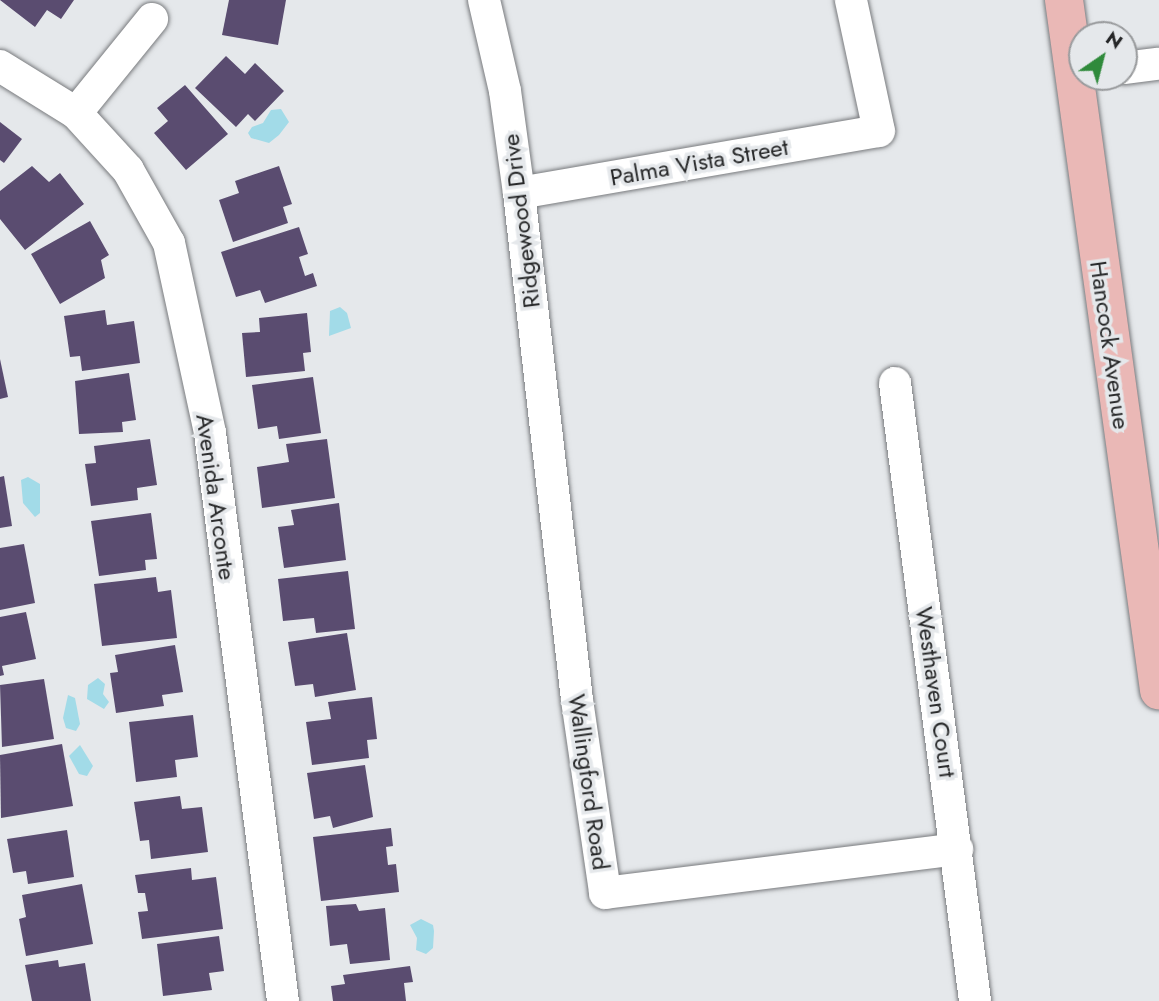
<!DOCTYPE html>
<style>
body{margin:0}
#map{position:relative;width:1159px;height:1001px;overflow:hidden;background:#e5e8eb;font-family:Jost,sans-serif}
div>[style]{position:absolute}
[style*='--x']{left:calc(var(--x)*1px);top:calc(var(--y)*1px);width:calc(var(--w)*1px);rotate:calc(var(--a)*1deg)}
.water>*{inset:0;background:#a2dbe8}
.building>*{inset:0;background:#5a4c70}
.roads{filter:drop-shadow(0 0 2px #797b7e) drop-shadow(0 0 2px #797b7e)}
.minor>*{height:32px;margin:-16px;padding:0 16px;transform-origin:16px;border-radius:16px;background:#fff}
.major>*{height:38px;margin:-19px;padding:0 19px;transform-origin:19px;border-radius:19px;background:#eab8b6}
span{translate:-50% -50%;white-space:nowrap;text-align:center;line-height:1.15;-webkit-text-stroke:7px #e5e8eb;paint-order:stroke}
.street-label{font-size:24px;color:#262728}
.north{position:absolute;left:1068px;top:21px;width:70px;height:70px;box-sizing:border-box;background:#e5e8eb;border:2px solid #999b9d;border-radius:50%;rotate:35deg;font-size:19px;font-weight:700;line-height:28px;text-align:center;color:#262728}
.north::after{content:'';display:block;margin:auto;width:24px;height:32px;background:#2f8a3b;clip-path:polygon(50% 0,100% 100%,50% 72%,0 100%)}
</style>
<div id="map">
<div class="water">
<i style="clip-path:polygon(281px 109px,289px 122px,279px 135px,269px 143px,251px 138px,248px 133px,252px 127px,263px 123px,271px 110px)"></i>
<i style="clip-path:polygon(340px 307px,347px 313px,351px 328px,329px 336px,330px 311px)"></i>
<i style="clip-path:polygon(28px 477px,40px 484px,40px 513px,35px 517px,23px 503px,21px 480px)"></i>
<i style="clip-path:polygon(98px 678px,105px 684px,103px 694px,109px 702px,104px 709px,87px 699px,88px 685px)"></i>
<i style="clip-path:polygon(68px 695px,75px 698px,80px 724px,76px 731px,66px 728px,63px 718px)"></i>
<i style="clip-path:polygon(80px 745px,93px 766px,87px 776px,79px 774px,69px 756px)"></i>
<i style="clip-path:polygon(421px 919px,433px 925px,434px 931px,433px 948px,426px 954px,416px 950px,417px 938px,410px 925px)"></i>
</div>
<div class="building">
<i style="clip-path:polygon(0 0,74px 0,61px 19px,47px 10px,35px 27px)"></i>
<i style="clip-path:polygon(229px 0,286px 0,278px 45px,222px 35px)"></i>
<i style="clip-path:polygon(226px 56px,245px 74px,255px 63px,284px 91px,255px 121px,248px 114px,236px 127px,195px 88px)"></i>
<i style="clip-path:polygon(185px 85px,228px 134px,186px 170px,154px 133px,168px 121px,157px 108px)"></i>
<i style="clip-path:polygon(0 122px,22px 139px,4px 163px,0 160px)"></i>
<i style="clip-path:polygon(32px 166px,49px 182px,60px 173px,84px 204px,25px 250px,0 219px,0 191px)"></i>
<i style="clip-path:polygon(279px 166px,292px 204px,283px 207px,288px 223px,233px 242px,219px 200px,239px 193px,235px 181px)"></i>
<i style="clip-path:polygon(90px 221px,109px 255px,101px 260px,105px 278px,60px 304px,31px 254px)"></i>
<i style="clip-path:polygon(299px 227px,308px 254px,299px 257px,305px 276px,313px 273px,317px 286px,265px 303px,260px 290px,236px 297px,221px 252px)"></i>
<i style="clip-path:polygon(105px 310px,107px 325px,134px 321px,140px 363px,82px 371px,80px 356px,70px 357px,64px 316px)"></i>
<i style="clip-path:polygon(307px 313px,311px 352px,303px 353px,305px 371px,246px 377px,242px 333px,260px 332px,259px 318px)"></i>
<i style="clip-path:polygon(0 359px,8px 397px,0 399px)"></i>
<i style="clip-path:polygon(129px 373px,136px 420px,122px 422px,123px 432px,79px 434px,75px 381px)"></i>
<i style="clip-path:polygon(313px 377px,321px 433px,279px 439px,277px 426px,258px 429px,252px 385px)"></i>
<i style="clip-path:polygon(150px 439px,157px 485px,137px 488px,138px 500px,91px 506px,85px 464px,96px 463px,94px 446px)"></i>
<i style="clip-path:polygon(327px 439px,335px 498px,262px 508px,257px 467px,289px 462px,286px 444px)"></i>
<i style="clip-path:polygon(4px 476px,12px 526px,0 528px,0 477px)"></i>
<i style="clip-path:polygon(339px 503px,346px 560px,284px 568px,278px 527px,294px 525px,291px 510px)"></i>
<i style="clip-path:polygon(151px 513px,157px 559px,145px 560px,146px 570px,99px 576px,91px 521px)"></i>
<i style="clip-path:polygon(24px 544px,35px 603px,0 610px,0 548px)"></i>
<i style="clip-path:polygon(348px 571px,355px 629px,316px 633px,314px 618px,283px 621px,278px 579px)"></i>
<i style="clip-path:polygon(156px 577px,158px 592px,171px 590px,177px 638px,102px 646px,94px 584px)"></i>
<i style="clip-path:polygon(26px 612px,36px 659px,2px 666px,4px 675px,0 676px,0 617px)"></i>
<i style="clip-path:polygon(347px 633px,356px 690px,315px 697px,313px 684px,295px 686px,288px 642px)"></i>
<i style="clip-path:polygon(175px 645px,183px 692px,162px 695px,164px 706px,116px 713px,110px 673px,118px 672px,115px 655px)"></i>
<i style="clip-path:polygon(44px 679px,54px 739px,2px 747px,0 685px)"></i>
<i style="clip-path:polygon(372px 697px,377px 739px,367px 740px,369px 758px,312px 765px,306px 722px,331px 719px,328px 702px)"></i>
<i style="clip-path:polygon(193px 715px,198px 757px,175px 760px,177px 777px,136px 782px,129px 722px)"></i>
<i style="clip-path:polygon(62px 744px,73px 806px,1px 818px,0 755px)"></i>
<i style="clip-path:polygon(365px 765px,373px 817px,333px 828px,330px 816px,314px 819px,307px 773px)"></i>
<i style="clip-path:polygon(180px 796px,182px 809px,202px 807px,208px 852px,151px 859px,149px 840px,140px 841px,134px 802px)"></i>
<i style="clip-path:polygon(391px 828px,393px 846px,386px 847px,388px 865px,396px 864px,399px 892px,321px 901px,313px 837px)"></i>
<i style="clip-path:polygon(67px 830px,74px 877px,28px 884px,26px 871px,13px 873px,7px 839px)"></i>
<i style="clip-path:polygon(191px 868px,192px 880px,216px 877px,223px 929px,142px 939px,138px 912px,148px 911px,145px 893px,138px 893px,135px 875px)"></i>
<i style="clip-path:polygon(82px 884px,93px 944px,26px 956px,19px 919px,26px 917px,22px 895px)"></i>
<i style="clip-path:polygon(356px 904px,359px 911px,385px 908px,390px 960px,350px 964px,347px 944px,330px 946px,326px 906px)"></i>
<i style="clip-path:polygon(219px 936px,224px 971px,209px 973px,212px 990px,163px 996px,157px 944px)"></i>
<i style="clip-path:polygon(58px 960px,59px 967px,85px 963px,91px 1001px,32px 1001px,25px 965px)"></i>
<i style="clip-path:polygon(410px 966px,413px 982px,404px 983px,406px 1001px,333px 1001px,331px 986px,345px 984px,343px 975px)"></i>
</div>
<div class="roads">
<div class="minor">
<i style="--x:484;--y:0;--w:93;--a:77"></i>
<i style="--x:505;--y:91;--w:103;--a:82.2"></i>
<i style="--x:519;--y:193;--w:510;--a:83.47"></i>
<i style="--x:577;--y:700;--w:195;--a:81.7"></i>
<i style="--x:605;--y:893;--w:355;--a:-7.1"></i>
<i style="--x:0;--y:66;--w:89;--a:31.7"></i>
<i style="--x:76;--y:113;--w:77;--a:47.6"></i>
<i style="--x:128;--y:170;--w:84;--a:60.7"></i>
<i style="--x:169;--y:243;--w:194;--a:77.8"></i>
<i style="--x:210;--y:433;--w:573;--a:82.68"></i>
<i style="--x:1124;--y:68;--w:35;--a:-7"></i>
<i style="--x:76;--y:113;--w:121;--a:-51"></i>
<i style="--x:519;--y:193;--w:365;--a:-9.8"></i>
<i style="--x:879;--y:131;--w:134;--a:-102.1"></i>
<i style="--x:895;--y:383;--w:623;--a:82.62"></i>
</div>
<div class="major">
<i style="--x:1064;--y:0;--w:697;--a:82.16"></i>
</div>
</div>
<div class="street-label">
<span style="left:699px;top:162px;rotate:-10deg">Palma Vista Street</span>
<span style="left:521px;top:221px;rotate:-97deg">Ridgewood Drive</span>
<span style="left:1110px;top:345px;rotate:82deg">Hancock Avenue</span>
<span style="left:216px;top:497px;rotate:82deg">Avenida Arconte</span>
<span style="left:936px;top:692px;rotate:82deg">Westhaven Court</span>
<span style="left:589px;top:782px;rotate:82deg">Wallingford Road</span>
</div>
<div class="north">N</div>
</div>
